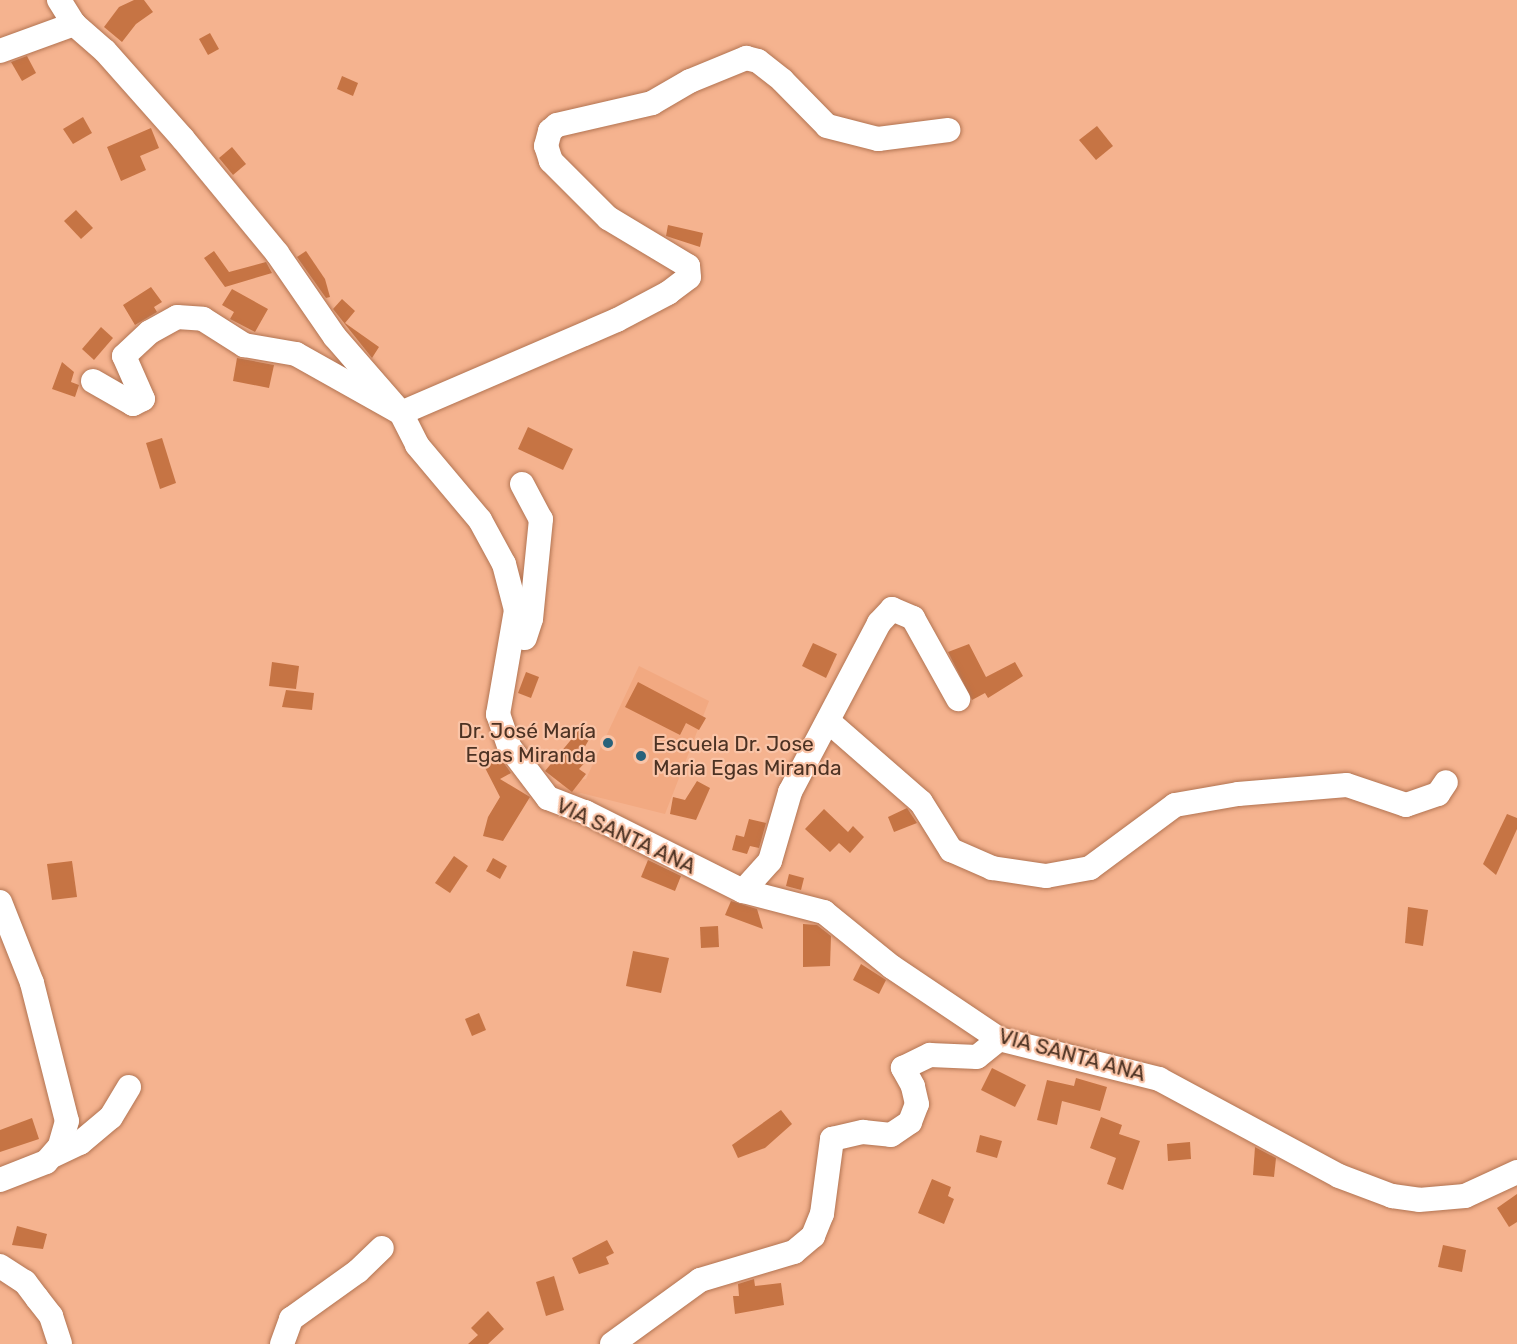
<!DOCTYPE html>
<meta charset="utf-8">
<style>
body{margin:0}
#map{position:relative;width:1517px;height:1344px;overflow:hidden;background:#f5b38f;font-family:Rubik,sans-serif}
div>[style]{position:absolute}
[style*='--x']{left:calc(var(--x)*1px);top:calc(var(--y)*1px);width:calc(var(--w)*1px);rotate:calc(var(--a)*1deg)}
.built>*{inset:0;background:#f2a981}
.building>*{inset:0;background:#c67444}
.roads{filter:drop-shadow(0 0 2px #b27452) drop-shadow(0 0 2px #b27452)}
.minor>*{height:24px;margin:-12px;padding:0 12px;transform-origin:12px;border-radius:12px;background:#fff}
.dots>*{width:16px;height:16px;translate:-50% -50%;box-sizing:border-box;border:3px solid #fac4a7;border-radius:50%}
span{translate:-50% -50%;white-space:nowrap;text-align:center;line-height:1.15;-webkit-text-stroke:4.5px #fac4a7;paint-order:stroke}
.poi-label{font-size:21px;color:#4c3223}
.right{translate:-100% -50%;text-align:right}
.left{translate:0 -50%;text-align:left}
.street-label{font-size:21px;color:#4c3223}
</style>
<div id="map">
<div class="built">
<i style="clip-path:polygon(639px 666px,709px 701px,665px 814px,581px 793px,560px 798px,548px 786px,586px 779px)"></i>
</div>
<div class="building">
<i style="clip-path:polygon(134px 0,144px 0,153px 12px,136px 24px,122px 42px,104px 27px,119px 7px)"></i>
<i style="clip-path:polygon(210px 33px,219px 49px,208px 55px,199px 39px)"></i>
<i style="clip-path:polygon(27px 56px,36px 73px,22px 81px,11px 62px)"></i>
<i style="clip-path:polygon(342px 76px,358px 83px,353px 96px,337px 89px)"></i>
<i style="clip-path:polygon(83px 117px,92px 133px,73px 144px,63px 129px)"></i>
<i style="clip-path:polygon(1097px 126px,1113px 146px,1096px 160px,1079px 140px)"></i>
<i style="clip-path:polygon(151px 128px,159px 148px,140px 156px,146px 170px,121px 181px,107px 147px)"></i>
<i style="clip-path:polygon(232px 147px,246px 164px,233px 175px,219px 158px)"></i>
<i style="clip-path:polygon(76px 210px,93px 228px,81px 239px,64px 221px)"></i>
<i style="clip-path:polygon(668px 225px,703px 233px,700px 247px,666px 236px)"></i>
<i style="clip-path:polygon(214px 251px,229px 272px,266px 262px,272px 273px,225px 287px,204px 258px)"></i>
<i style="clip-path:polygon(306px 251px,325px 279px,330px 297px,326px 298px,297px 257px)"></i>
<i style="clip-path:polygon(151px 287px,162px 302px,154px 307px,157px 312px,135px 325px,123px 305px)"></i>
<i style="clip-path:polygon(232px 289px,268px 309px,255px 332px,230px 319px,234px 312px,222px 305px)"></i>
<i style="clip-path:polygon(342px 299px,355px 311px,345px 323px,379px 347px,372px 358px,333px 309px)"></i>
<i style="clip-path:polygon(101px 327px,113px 338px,94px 360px,82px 349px)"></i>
<i style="clip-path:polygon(237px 358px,274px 365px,269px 388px,233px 381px)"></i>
<i style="clip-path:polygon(62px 362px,74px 372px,71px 382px,79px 385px,75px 397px,52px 389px)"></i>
<i style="clip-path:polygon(528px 427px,573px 449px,563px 470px,518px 449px)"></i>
<i style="clip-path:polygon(162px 438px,176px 483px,160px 489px,146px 443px)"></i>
<i style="clip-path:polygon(813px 643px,837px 654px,826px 678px,802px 666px)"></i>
<i style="clip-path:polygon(969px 644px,986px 677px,1015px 662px,1023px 676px,988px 698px,985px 693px,972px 700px,948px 652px)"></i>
<i style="clip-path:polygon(272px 662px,299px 666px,296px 689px,269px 686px)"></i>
<i style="clip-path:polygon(526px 672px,539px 677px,531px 698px,518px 693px)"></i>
<i style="clip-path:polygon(638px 682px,706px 718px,699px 730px,686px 723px,680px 735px,625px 707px)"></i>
<i style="clip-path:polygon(286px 690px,314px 693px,312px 710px,282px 707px)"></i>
<i style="clip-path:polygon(580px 729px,591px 736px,583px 750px,590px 757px,579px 769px,586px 774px,572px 792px,545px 771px)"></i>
<i style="clip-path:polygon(496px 752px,511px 773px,500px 779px,530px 797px,503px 841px,483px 836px,488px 817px,500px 797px,481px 760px)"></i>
<i style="clip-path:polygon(697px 781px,710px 788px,696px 820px,670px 814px,673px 797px,685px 800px)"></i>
<i style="clip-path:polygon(907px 808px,917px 823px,894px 832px,888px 817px)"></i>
<i style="clip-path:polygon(824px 809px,848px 832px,853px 826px,864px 837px,850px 853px,839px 843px,830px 852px,805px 829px)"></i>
<i style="clip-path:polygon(1507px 814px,1517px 818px,1517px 829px,1496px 875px,1483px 864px)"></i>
<i style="clip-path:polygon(749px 819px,766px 823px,759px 848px,750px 846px,747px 854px,732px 850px,736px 835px,744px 837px)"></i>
<i style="clip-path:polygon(454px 856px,468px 866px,450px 893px,435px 883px)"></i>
<i style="clip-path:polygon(493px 858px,507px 866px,500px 879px,486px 871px)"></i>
<i style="clip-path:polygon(648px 860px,681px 876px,675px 891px,641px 877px)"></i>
<i style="clip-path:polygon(72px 861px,77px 897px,52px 900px,47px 864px)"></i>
<i style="clip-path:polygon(789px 874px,804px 878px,801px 890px,786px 886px)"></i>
<i style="clip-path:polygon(731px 901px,757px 909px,763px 929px,725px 915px)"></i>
<i style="clip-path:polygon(1408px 907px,1428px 910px,1423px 946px,1405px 943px)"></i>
<i style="clip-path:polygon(803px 924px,817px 925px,831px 936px,830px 966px,803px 967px)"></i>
<i style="clip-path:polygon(718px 926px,719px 947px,701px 948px,700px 927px)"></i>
<i style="clip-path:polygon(633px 951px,669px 958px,661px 993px,626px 986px)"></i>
<i style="clip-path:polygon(861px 964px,886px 980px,879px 994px,853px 980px)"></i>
<i style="clip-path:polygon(479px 1013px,486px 1030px,472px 1036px,465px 1019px)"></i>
<i style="clip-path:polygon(992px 1068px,1026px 1085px,1015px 1107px,981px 1090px)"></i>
<i style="clip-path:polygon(1076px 1078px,1107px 1087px,1100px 1111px,1062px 1101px,1057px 1125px,1037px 1120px,1047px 1080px,1074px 1086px)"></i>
<i style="clip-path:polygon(781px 1110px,792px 1124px,765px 1148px,738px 1158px,732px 1145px)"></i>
<i style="clip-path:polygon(1101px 1117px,1122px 1125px,1119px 1134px,1140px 1141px,1123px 1190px,1107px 1184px,1116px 1158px,1090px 1148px)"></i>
<i style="clip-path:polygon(32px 1118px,39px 1139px,0 1152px,0 1130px)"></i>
<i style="clip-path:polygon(980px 1135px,1002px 1141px,997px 1158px,976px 1152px)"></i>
<i style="clip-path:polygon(1190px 1142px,1191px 1159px,1168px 1161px,1167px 1144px)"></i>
<i style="clip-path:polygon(1255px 1147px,1276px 1158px,1274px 1177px,1253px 1175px)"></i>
<i style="clip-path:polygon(932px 1179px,951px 1187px,948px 1196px,954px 1199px,944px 1224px,918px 1213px)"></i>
<i style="clip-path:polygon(1517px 1194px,1517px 1222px,1509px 1227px,1497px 1208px)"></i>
<i style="clip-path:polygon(17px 1226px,47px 1234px,43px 1249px,12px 1245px)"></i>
<i style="clip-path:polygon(607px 1240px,614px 1253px,606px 1257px,609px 1264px,579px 1274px,572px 1258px)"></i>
<i style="clip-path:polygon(1443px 1245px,1466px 1250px,1462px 1272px,1438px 1267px)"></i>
<i style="clip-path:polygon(554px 1276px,564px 1310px,546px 1316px,536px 1282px)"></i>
<i style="clip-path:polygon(754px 1279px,755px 1286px,781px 1283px,784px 1305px,735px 1314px,733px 1296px,739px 1296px,738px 1284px)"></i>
<i style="clip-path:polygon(488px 1311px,504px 1329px,488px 1344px,468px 1344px,478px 1335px,471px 1328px)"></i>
</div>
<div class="roads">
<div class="minor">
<i style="--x:59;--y:0;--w:28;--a:58"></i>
<i style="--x:74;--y:24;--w:41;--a:41.1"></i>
<i style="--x:105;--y:51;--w:118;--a:48.4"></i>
<i style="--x:183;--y:139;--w:148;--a:50.5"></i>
<i style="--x:277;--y:253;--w:102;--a:55.4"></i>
<i style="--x:335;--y:337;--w:101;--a:49"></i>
<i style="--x:401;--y:413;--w:36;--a:63"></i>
<i style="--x:417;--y:445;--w:98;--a:50"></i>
<i style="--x:480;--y:520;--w:50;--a:61.4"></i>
<i style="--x:504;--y:564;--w:48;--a:75.4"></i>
<i style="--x:516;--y:610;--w:106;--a:99.8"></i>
<i style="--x:498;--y:714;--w:36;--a:71"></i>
<i style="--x:510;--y:748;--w:63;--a:52.8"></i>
<i style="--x:548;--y:798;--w:40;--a:21"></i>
<i style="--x:585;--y:812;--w:177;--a:26.6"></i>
<i style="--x:743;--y:891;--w:84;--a:14.5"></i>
<i style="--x:824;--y:912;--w:87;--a:39"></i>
<i style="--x:892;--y:967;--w:129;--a:33.9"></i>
<i style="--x:999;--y:1039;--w:165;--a:14"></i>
<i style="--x:1159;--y:1079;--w:204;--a:28.3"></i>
<i style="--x:1339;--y:1176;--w:57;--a:20.7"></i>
<i style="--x:1392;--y:1196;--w:27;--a:8"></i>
<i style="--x:1419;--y:1200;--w:46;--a:-5"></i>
<i style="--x:1465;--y:1196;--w:57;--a:-24.8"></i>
<i style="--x:0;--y:51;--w:79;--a:-20"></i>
<i style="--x:93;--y:381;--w:46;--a:29.9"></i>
<i style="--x:133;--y:404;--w:11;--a:-27"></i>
<i style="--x:143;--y:399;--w:47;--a:-113.8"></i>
<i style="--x:124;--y:356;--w:35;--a:-43"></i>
<i style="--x:150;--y:332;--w:31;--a:-29"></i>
<i style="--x:177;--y:317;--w:26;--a:4"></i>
<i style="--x:203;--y:319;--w:49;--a:32.4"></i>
<i style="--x:244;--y:345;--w:53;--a:9.8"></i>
<i style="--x:296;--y:354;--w:120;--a:29.3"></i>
<i style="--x:401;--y:413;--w:235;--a:-23.3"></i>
<i style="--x:617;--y:320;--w:58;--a:-27.9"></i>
<i style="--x:668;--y:293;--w:26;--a:-37"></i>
<i style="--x:689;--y:277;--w:11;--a:-95"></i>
<i style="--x:688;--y:266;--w:93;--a:-149"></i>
<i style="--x:608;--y:218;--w:81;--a:-135"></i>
<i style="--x:551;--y:161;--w:16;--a:-108"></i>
<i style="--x:546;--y:146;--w:16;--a:-75"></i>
<i style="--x:550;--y:131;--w:9;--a:-41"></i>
<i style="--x:557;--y:125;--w:98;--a:-13"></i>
<i style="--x:652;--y:103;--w:44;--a:-30.1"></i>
<i style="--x:690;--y:81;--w:61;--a:-22.3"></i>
<i style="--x:746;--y:58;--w:12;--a:14"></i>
<i style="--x:758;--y:61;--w:31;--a:38"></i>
<i style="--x:782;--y:80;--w:64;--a:45.6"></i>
<i style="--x:827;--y:126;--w:53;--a:14.3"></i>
<i style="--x:878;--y:139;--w:71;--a:-7.3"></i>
<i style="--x:522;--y:484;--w:40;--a:62"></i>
<i style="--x:541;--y:519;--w:100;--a:95.7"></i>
<i style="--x:531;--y:619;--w:20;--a:108"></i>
<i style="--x:828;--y:721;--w:123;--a:41.1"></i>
<i style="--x:921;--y:802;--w:57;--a:58"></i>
<i style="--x:951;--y:850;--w:45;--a:23.7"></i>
<i style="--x:992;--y:868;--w:55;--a:8.4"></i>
<i style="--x:1046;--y:876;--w:45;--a:-10.3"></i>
<i style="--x:1090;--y:868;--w:106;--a:-36.5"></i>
<i style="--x:1175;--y:805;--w:64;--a:-9.9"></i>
<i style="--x:1238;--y:794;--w:109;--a:-4.7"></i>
<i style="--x:1347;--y:785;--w:62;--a:18.7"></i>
<i style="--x:1406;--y:805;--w:34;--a:-19"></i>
<i style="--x:1438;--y:794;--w:14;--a:-56"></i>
<i style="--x:743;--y:891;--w:40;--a:-48"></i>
<i style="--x:770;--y:861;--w:72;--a:-73.8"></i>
<i style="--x:790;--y:792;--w:191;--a:-62.2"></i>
<i style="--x:879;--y:623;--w:19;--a:-47"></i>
<i style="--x:892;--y:609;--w:23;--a:23"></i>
<i style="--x:913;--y:618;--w:93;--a:60.9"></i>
<i style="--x:0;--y:902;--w:87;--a:68.4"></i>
<i style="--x:32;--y:983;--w:142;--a:75.8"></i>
<i style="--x:67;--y:1121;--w:26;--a:106"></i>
<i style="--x:60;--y:1146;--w:21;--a:131"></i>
<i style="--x:46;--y:1162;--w:49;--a:158.6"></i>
<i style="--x:54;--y:1155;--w:29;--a:-25"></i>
<i style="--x:80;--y:1143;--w:40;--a:-40"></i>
<i style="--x:111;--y:1117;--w:35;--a:-59"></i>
<i style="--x:0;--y:1266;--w:30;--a:33"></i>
<i style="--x:25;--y:1282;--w:20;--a:53"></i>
<i style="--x:37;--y:1298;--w:23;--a:52"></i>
<i style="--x:51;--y:1316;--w:29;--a:72"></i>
<i style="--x:282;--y:1344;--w:27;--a:-70"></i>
<i style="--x:291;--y:1319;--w:82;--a:-35.6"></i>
<i style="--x:358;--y:1271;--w:33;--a:-44"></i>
<i style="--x:612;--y:1344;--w:109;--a:-36"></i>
<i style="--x:700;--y:1280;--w:98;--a:-16.6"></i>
<i style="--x:794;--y:1252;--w:25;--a:-40"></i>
<i style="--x:813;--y:1236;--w:24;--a:-68"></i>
<i style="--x:822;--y:1214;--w:76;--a:-82.4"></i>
<i style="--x:832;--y:1139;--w:32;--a:-13"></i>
<i style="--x:863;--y:1132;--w:28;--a:6"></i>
<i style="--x:891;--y:1135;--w:23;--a:-34"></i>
<i style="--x:910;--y:1122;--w:19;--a:-69"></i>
<i style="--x:917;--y:1104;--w:18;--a:-103"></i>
<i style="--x:913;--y:1086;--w:21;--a:-119"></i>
<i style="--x:903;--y:1068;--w:30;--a:-26"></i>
<i style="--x:930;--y:1055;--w:47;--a:2.4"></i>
<i style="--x:977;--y:1057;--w:28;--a:-39"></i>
</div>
</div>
<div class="dots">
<i style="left:608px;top:743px;background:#28627b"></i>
<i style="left:641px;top:756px;background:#28627b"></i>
</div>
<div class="poi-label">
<span class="right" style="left:596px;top:743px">Dr. José María<br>Egas Miranda</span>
<span class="left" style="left:653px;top:756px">Escuela Dr. Jose<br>Maria Egas Miranda</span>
</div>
<div class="street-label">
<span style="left:626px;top:836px;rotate:25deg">VIA SANTA ANA</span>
<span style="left:1072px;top:1055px;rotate:15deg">VIA SANTA ANA</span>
</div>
</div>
